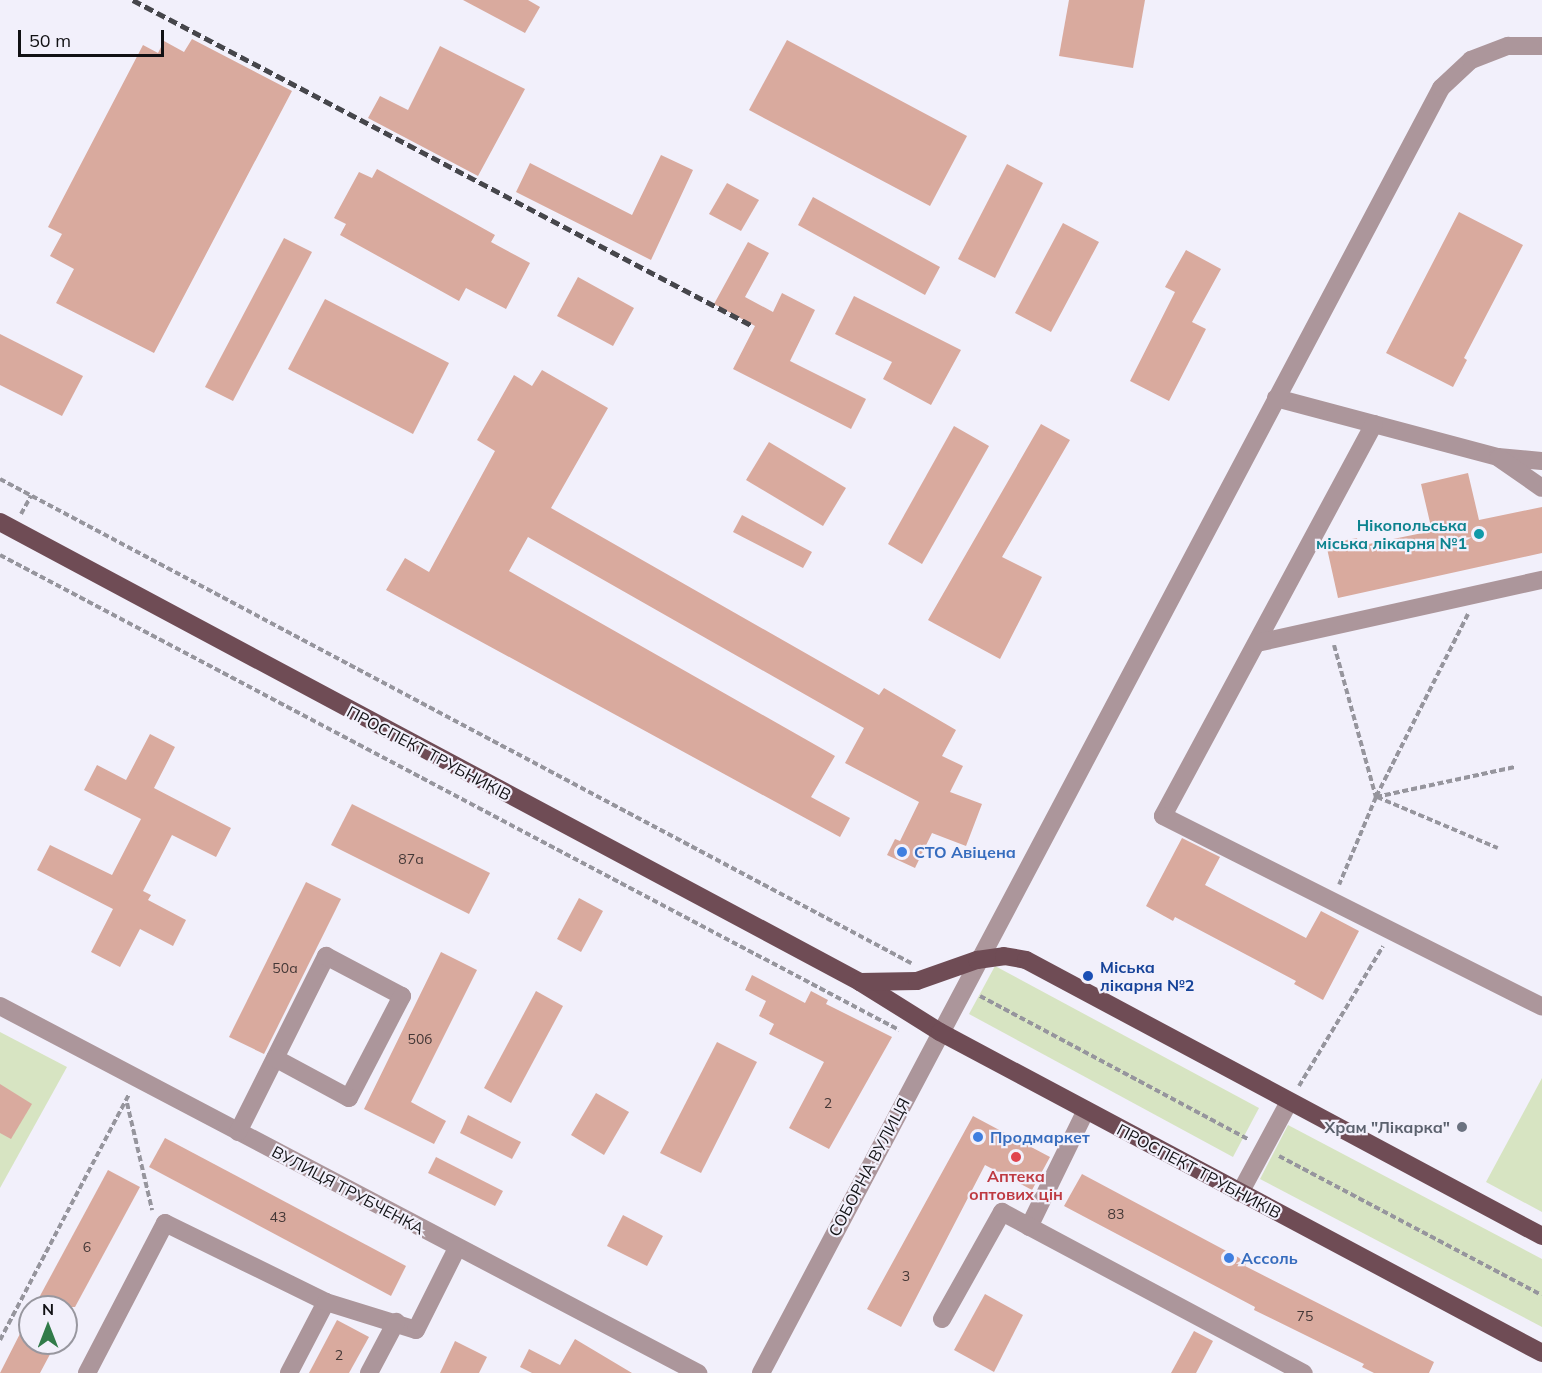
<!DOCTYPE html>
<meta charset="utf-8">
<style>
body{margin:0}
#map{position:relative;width:1542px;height:1373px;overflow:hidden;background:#f2f0fb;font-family:Mulish,sans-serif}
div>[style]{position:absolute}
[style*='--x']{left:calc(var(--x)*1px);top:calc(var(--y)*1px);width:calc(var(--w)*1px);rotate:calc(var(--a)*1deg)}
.green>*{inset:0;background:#d7e4c2}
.building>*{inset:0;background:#d9aa9e}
.path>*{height:4px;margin-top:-2px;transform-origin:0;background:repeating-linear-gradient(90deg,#96959d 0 6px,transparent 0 9px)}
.minor>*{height:18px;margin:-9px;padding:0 9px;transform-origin:9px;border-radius:9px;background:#ac969b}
.major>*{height:18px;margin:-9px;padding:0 9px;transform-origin:9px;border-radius:9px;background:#6f4c55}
.rail>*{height:4.5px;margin-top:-2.25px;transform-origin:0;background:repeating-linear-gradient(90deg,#46464b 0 9px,transparent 0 13.5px)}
.dots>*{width:16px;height:16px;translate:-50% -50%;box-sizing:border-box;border:3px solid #f2f0fb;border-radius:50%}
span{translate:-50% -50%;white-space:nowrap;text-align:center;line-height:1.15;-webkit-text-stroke:4.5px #f2f0fb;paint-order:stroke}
.number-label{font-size:14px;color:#433736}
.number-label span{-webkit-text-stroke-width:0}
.culture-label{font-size:16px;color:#0d838f;font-weight:700}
.right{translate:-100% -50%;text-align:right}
.street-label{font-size:16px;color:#111114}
.shop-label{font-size:16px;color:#366cbe;font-weight:700}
.left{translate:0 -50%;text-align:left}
.transit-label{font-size:16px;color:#164399;font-weight:700}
.worship-label{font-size:16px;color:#5b616d;font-weight:700}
.health-label{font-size:16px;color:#be3a42;font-weight:700}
.north{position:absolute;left:18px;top:1295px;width:60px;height:60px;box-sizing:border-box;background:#f2f0fb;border:2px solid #98979f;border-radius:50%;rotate:0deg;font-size:16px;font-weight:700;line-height:24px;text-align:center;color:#111114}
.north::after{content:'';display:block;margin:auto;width:21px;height:27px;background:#317b49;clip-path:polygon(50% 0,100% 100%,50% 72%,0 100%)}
.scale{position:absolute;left:18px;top:30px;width:146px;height:27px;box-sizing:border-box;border:3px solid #111114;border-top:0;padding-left:8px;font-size:18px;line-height:21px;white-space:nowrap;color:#111114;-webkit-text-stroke:4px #f2f0fb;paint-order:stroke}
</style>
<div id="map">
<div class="green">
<i style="clip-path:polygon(995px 966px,1259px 1108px,1233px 1157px,969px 1014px)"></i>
<i style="clip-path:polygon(0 1032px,67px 1067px,0 1188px)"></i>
<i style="clip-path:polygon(1542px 1078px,1542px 1212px,1486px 1182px)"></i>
<i style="clip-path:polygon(1288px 1125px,1542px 1259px,1542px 1327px,1260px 1179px)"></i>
</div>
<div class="building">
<i style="clip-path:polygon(463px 0,528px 0,540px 7px,525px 33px)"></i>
<i style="clip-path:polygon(1069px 0,1145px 0,1133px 68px,1059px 56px)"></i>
<i style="clip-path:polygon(192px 39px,292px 91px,154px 353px,56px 303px,74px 269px,50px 256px,62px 234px,48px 227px,143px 45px,158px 53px,164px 41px,184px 52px)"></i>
<i style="clip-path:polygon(787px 40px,967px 136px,930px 206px,749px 110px)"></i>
<i style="clip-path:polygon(440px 46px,525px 89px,478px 176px,368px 118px,380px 96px,408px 110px)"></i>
<i style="clip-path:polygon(661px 155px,693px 170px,651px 260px,516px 192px,530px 163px,632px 215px)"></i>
<i style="clip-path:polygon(1007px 164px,1043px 183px,995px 278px,958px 259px)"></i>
<i style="clip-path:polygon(377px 169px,495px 235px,491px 242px,530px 263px,506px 309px,466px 288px,459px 301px,340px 235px,346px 224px,334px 218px,359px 172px,372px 178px)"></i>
<i style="clip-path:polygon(727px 183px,759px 200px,741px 231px,709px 214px)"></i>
<i style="clip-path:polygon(813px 197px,940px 267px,925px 295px,798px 225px)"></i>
<i style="clip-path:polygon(1459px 212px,1523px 245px,1464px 358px,1467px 360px,1453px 387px,1386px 353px)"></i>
<i style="clip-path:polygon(1063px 223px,1099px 242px,1051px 332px,1015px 313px)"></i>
<i style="clip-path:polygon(284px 238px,312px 252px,233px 401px,205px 387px)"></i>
<i style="clip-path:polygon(748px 242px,769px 253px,745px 297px,773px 312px,782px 293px,815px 310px,790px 361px,866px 399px,851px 429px,733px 369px,755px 326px,714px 304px)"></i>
<i style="clip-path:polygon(1186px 250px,1221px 269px,1192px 322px,1206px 329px,1169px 401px,1130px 381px,1175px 292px,1165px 287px)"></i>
<i style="clip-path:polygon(578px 277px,634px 308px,613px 346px,557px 316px)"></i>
<i style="clip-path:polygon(854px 296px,961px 350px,931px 405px,883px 379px,892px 362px,835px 334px)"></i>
<i style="clip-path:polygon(325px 299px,449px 363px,413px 434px,288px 369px)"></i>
<i style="clip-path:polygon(0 334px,83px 376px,62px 416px,0 385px)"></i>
<i style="clip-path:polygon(542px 370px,608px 408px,551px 508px,879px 695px,884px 688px,956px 730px,942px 756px,963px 766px,950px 792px,982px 804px,966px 846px,932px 833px,915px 868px,887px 855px,895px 839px,900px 841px,919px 802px,845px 763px,864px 728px,528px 537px,509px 571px,835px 756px,811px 797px,850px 818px,840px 837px,386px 590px,405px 558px,429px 572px,495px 451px,477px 440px,514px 375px,532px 386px)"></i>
<i style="clip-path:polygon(1041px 424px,1070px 440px,1002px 557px,1042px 577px,1000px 659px,928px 620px)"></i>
<i style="clip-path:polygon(954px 426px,989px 446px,922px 564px,888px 544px)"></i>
<i style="clip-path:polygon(769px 442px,846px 488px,823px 526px,746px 480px)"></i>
<i style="clip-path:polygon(1468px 473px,1479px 520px,1542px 507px,1542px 553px,1338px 598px,1326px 544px,1357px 538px,1359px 546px,1432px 531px,1421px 484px)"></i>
<i style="clip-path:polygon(742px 515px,812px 552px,803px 568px,733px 532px)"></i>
<i style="clip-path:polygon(150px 734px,175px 747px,154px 788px,231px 828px,216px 857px,172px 835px,143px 891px,151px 895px,148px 900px,186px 920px,173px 946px,140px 929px,120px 967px,91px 952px,113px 909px,37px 870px,50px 845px,112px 875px,141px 819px,84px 790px,97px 765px,126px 780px)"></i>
<i style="clip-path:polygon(352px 804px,490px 873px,469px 914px,331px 845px)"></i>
<i style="clip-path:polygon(1182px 838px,1220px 857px,1205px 885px,1306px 938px,1321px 911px,1359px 931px,1323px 1000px,1294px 984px,1296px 981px,1175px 917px,1173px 921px,1146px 906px)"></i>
<i style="clip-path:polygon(306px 882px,341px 899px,264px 1054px,229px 1037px)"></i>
<i style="clip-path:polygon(579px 898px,603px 911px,581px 952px,557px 939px)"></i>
<i style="clip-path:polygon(441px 952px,477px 970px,411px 1102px,446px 1121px,434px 1144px,364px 1109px)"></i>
<i style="clip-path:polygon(752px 975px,805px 1003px,811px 991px,828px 1000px,826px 1004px,892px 1037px,829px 1149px,789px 1128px,824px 1062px,769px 1034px,774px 1024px,759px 1016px,766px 1001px,745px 990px)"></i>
<i style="clip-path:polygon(536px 991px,563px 1006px,511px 1103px,484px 1088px)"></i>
<i style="clip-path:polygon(717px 1042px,757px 1062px,701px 1173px,660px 1153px)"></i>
<i style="clip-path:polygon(0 1084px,32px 1104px,11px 1139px,0 1133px)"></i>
<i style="clip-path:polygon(596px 1093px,629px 1112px,604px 1155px,571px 1135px)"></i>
<i style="clip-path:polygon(468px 1115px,521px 1142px,512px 1159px,460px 1133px)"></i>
<i style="clip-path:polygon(973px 1116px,1050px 1157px,1032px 1190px,985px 1165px,901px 1327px,867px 1309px)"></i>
<i style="clip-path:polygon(165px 1138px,406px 1266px,391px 1296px,149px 1167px)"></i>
<i style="clip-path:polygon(436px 1157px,503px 1191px,495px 1206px,428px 1173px)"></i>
<i style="clip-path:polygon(108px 1170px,140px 1187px,75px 1307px,34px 1307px)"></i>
<i style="clip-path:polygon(1082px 1174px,1247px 1262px,1245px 1266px,1434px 1362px,1429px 1373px,1374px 1373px,1362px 1367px,1364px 1364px,1254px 1310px,1255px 1307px,1064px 1206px)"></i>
<i style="clip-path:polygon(623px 1215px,663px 1236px,647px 1266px,607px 1246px)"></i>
<i style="clip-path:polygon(985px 1294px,1023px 1315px,994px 1372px,954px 1350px)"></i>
<i style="clip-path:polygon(30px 1314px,30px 1343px,56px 1343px,40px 1373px,0 1373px)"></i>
<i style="clip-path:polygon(337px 1320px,369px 1337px,349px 1373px,309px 1373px)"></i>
<i style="clip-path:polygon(1194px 1331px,1213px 1341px,1196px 1373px,1171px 1373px)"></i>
<i style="clip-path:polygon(575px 1339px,632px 1373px,532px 1373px,520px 1367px,529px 1349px,560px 1365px)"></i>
<i style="clip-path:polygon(455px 1341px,487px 1357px,479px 1373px,440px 1373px)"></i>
</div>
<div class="path">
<i style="--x:0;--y:479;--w:1032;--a:27.98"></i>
<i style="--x:21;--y:514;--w:21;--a:-61"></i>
<i style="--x:0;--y:555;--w:1017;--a:27.85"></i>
<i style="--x:1468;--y:614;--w:205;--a:116.7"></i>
<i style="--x:1376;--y:797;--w:142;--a:-12.2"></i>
<i style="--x:1334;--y:645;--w:158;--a:74.6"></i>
<i style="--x:1376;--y:797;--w:95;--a:112.8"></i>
<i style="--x:1377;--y:797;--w:131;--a:22.9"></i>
<i style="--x:980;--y:996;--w:304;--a:28.1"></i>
<i style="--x:1299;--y:1086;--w:163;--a:-59"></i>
<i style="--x:127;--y:1103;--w:110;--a:76.8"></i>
<i style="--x:1279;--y:1156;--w:297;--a:27.9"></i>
<i style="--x:0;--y:1340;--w:278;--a:-62.3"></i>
</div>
<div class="minor">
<i style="--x:1276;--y:398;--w:230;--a:14.9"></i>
<i style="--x:1498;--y:457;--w:44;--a:5.2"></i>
<i style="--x:1374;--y:424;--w:445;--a:118.3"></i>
<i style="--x:1163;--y:816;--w:424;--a:26.7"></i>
<i style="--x:1499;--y:458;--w:52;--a:34.9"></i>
<i style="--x:1257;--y:643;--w:292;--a:-12.5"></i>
<i style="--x:0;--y:1006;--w:789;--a:27.73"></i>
<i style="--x:238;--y:1132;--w:197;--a:-63.4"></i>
<i style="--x:326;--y:956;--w:86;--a:27.8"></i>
<i style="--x:402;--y:996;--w:115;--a:117.5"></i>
<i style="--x:349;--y:1098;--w:84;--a:-151.6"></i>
<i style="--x:1240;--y:1193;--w:103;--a:-61.7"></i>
<i style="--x:1029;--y:1227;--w:130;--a:-64"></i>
<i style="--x:942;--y:1319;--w:123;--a:-60.7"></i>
<i style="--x:1002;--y:1212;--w:342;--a:28.1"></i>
<i style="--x:87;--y:1373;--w:169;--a:-62.5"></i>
<i style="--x:165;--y:1223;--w:179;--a:26.1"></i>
<i style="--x:289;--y:1373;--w:80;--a:-62.5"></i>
<i style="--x:326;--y:1302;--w:94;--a:17.3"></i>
<i style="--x:416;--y:1330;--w:92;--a:-63.4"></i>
<i style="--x:369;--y:1373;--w:58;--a:-62.1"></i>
<i style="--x:761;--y:1373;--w:1454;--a:-62.11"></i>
<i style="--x:1441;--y:88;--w:41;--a:-43"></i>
<i style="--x:1471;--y:60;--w:40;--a:-21"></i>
<i style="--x:1508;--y:46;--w:34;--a:0"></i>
</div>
<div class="major">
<i style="--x:0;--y:522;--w:975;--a:28.14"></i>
<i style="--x:860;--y:982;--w:94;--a:32"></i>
<i style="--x:940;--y:1032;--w:682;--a:28.07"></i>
<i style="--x:860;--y:982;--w:57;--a:-1"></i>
<i style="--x:917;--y:981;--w:64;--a:-19.3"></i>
<i style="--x:977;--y:960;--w:27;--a:-8"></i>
<i style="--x:1004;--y:956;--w:22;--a:10"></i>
<i style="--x:1026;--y:960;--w:585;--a:28.14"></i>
</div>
<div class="rail">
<i style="--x:133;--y:0;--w:700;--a:27.74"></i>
</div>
<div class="dots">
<i style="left:1479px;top:534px;background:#0f9aa8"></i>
<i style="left:902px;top:852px;background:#3f7fe0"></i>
<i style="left:1088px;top:976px;background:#1a4fb4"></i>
<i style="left:1462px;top:1127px;background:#6b7280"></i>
<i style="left:978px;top:1137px;background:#3f7fe0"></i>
<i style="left:1016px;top:1157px;background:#e0444e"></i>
<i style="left:1229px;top:1258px;background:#3f7fe0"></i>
</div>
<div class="number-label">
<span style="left:411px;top:859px">87а</span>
<span style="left:285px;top:968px">50а</span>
<span style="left:420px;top:1039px">50б</span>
<span style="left:828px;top:1103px">2</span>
<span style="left:1116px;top:1214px">83</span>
<span style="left:278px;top:1217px">43</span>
<span style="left:87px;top:1247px">6</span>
<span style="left:906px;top:1276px">3</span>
<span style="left:1305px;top:1316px">75</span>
<span style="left:339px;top:1355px">2</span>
</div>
<div class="culture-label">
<span class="right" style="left:1467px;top:534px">Нікопольська<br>міська лікарня №1</span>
</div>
<div class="street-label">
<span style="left:429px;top:753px;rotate:28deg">ПРОСПЕКТ ТРУБНИКІВ</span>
<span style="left:869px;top:1167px;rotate:-62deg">СОБОРНА ВУЛИЦЯ</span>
<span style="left:1199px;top:1171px;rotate:28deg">ПРОСПЕКТ ТРУБНИКІВ</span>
<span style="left:348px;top:1190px;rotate:28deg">ВУЛИЦЯ ТРУБЧЕНКА</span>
</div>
<div class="shop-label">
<span class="left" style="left:914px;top:852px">СТО Авіцена</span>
<span class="left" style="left:990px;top:1137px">Продмаркет</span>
<span class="left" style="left:1241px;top:1258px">Ассоль</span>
</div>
<div class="transit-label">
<span class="left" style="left:1100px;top:976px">Міська<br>лікарня №2</span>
</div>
<div class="worship-label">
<span class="right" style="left:1450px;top:1127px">Храм "Лікарка"</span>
</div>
<div class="health-label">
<span style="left:1016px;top:1185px">Аптека<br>оптових цін</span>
</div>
<div class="north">N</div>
<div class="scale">50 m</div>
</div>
